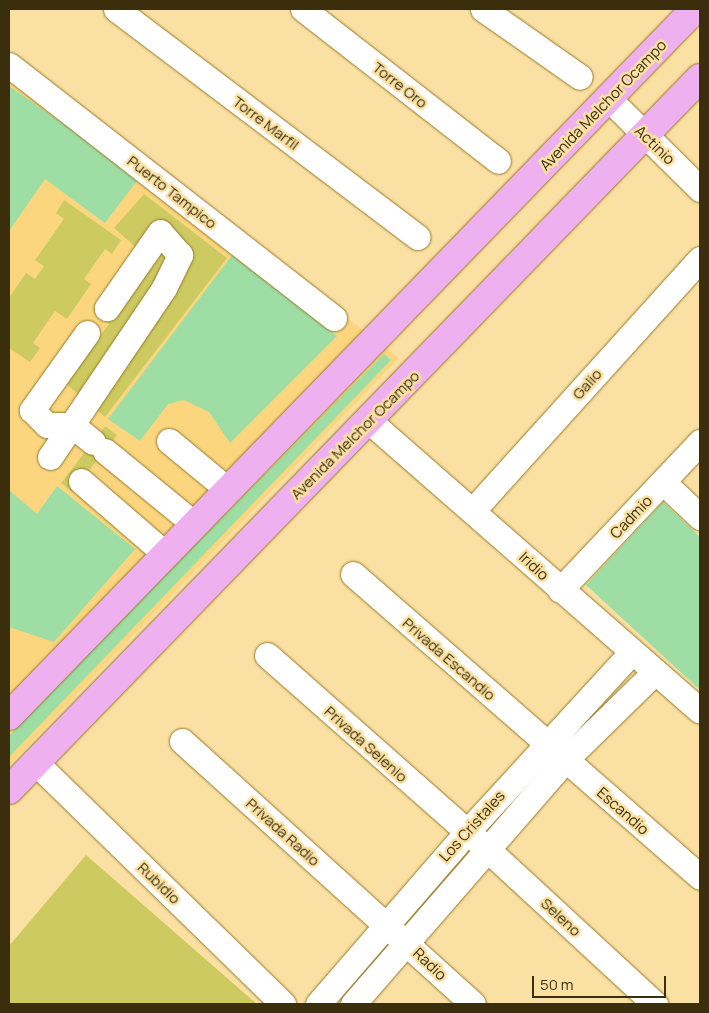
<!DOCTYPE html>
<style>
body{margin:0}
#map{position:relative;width:709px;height:1013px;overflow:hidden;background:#fae0a2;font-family:Manrope,sans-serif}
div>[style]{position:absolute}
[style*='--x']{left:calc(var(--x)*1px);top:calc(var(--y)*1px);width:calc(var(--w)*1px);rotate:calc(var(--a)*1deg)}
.built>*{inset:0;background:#fbd67f}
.green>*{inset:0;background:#9edea5}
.building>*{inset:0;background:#ccca61}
.roads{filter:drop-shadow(0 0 1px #977927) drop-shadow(0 0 1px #977927)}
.minor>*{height:25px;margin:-12.5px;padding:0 12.5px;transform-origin:12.5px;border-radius:12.5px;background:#fff}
.major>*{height:28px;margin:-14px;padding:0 14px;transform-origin:14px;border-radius:14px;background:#eeb0ee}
span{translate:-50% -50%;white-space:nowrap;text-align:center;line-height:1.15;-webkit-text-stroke:5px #fae0a2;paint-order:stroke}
.street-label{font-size:15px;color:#3a2e0c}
.frame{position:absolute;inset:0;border:10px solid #3a2e0c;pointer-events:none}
.scale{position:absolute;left:532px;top:976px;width:134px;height:22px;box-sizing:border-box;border:2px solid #3a2e0c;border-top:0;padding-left:6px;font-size:15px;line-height:18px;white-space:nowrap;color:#3a2e0c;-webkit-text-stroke:4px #fae0a2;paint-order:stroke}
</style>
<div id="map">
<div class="built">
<i style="clip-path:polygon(9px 57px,399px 358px,9px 765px)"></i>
</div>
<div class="green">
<i style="clip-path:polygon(9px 86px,140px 177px,105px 223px,45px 179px,9px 231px)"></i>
<i style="clip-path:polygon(233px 254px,337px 336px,230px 443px,209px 412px,184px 400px,168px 404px,140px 441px,108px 419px)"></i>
<i style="clip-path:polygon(384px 354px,391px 360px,9px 757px,9px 736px,39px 703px)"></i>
<i style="clip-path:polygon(57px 486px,135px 549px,54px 642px,9px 627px,9px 490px,37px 514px)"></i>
<i style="clip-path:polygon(663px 502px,700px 537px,700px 690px,586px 585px)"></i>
</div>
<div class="building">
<i style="clip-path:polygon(144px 194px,227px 258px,105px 417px,65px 383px,109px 324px,93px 310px,139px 250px,114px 228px)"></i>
<i style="clip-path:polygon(64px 200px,121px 240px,112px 254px,105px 249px,84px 279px,91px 284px,67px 319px,55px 311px,33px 343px,40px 348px,30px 362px,9px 348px,9px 298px,26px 273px,35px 279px,44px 266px,35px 260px,64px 219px,56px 213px)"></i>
<i style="clip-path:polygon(105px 426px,117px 435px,72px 492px,61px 483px)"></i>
<i style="clip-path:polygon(86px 855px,257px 1004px,9px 1004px,9px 946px)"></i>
</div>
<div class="roads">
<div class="minor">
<i style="--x:116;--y:9;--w:378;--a:37.1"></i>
<i style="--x:303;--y:9;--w:247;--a:37.9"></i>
<i style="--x:483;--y:9;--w:118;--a:35"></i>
<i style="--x:9;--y:65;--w:412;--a:37.9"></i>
<i style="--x:610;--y:100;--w:127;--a:44.7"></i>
<i style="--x:87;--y:333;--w:95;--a:125.5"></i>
<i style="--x:32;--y:410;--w:21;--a:45"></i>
<i style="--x:47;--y:425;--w:25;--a:0"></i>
<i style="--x:72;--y:425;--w:27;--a:39"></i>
<i style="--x:368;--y:420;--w:441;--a:41.2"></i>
<i style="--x:169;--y:441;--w:75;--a:39.6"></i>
<i style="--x:105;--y:451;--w:114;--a:39.3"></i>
<i style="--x:50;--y:457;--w:204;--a:-56"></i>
<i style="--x:164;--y:288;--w:37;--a:-64"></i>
<i style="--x:180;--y:255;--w:30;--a:-131"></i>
<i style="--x:160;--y:232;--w:93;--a:124.9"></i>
<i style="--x:81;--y:481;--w:110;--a:40.9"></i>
<i style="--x:664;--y:483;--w:50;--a:43.4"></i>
<i style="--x:474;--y:509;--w:337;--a:-47.9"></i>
<i style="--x:353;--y:574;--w:461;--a:41.1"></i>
<i style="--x:560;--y:590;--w:204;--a:-46.6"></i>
<i style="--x:267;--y:655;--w:293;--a:41.4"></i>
<i style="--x:487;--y:849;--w:229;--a:42.7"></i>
<i style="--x:182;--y:741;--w:392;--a:42.1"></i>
<i style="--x:34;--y:761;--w:348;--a:44.3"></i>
<i style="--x:318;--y:1004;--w:226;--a:-49.1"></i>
<i style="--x:466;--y:833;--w:246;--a:-47.5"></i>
<i style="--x:353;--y:1004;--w:323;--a:-49"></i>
<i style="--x:565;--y:760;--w:126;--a:-44.4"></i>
</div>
<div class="major">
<i style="--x:9;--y:716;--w:985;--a:-45.86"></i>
<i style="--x:9;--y:790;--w:992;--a:-45.86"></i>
</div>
</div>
<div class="street-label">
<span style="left:400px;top:85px;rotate:38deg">Torre Oro</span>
<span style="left:603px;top:105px;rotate:-46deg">Avenida Melchor Ocampo</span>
<span style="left:266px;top:123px;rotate:37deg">Torre Marfil</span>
<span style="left:655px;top:145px;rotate:44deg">Actinio</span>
<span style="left:172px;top:192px;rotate:38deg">Puerto Tampico</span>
<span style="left:587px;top:384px;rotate:-48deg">Galio</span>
<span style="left:355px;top:435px;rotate:-45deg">Avenida Melchor Ocampo</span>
<span style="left:631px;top:517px;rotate:-46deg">Cadmio</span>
<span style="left:534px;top:566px;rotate:43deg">Iridio</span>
<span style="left:449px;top:659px;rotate:41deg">Privada Escandio</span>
<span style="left:366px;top:744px;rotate:42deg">Privada Selenio</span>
<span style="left:623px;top:811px;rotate:41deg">Escandio</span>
<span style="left:472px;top:826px;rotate:-48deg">Los Cristales</span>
<span style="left:283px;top:832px;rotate:42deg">Privada Radio</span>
<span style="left:159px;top:883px;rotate:44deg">Rubidio</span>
<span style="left:561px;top:917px;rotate:43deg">Seleno</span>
<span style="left:430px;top:964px;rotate:43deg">Radio</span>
</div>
<div class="frame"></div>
<div class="scale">50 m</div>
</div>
